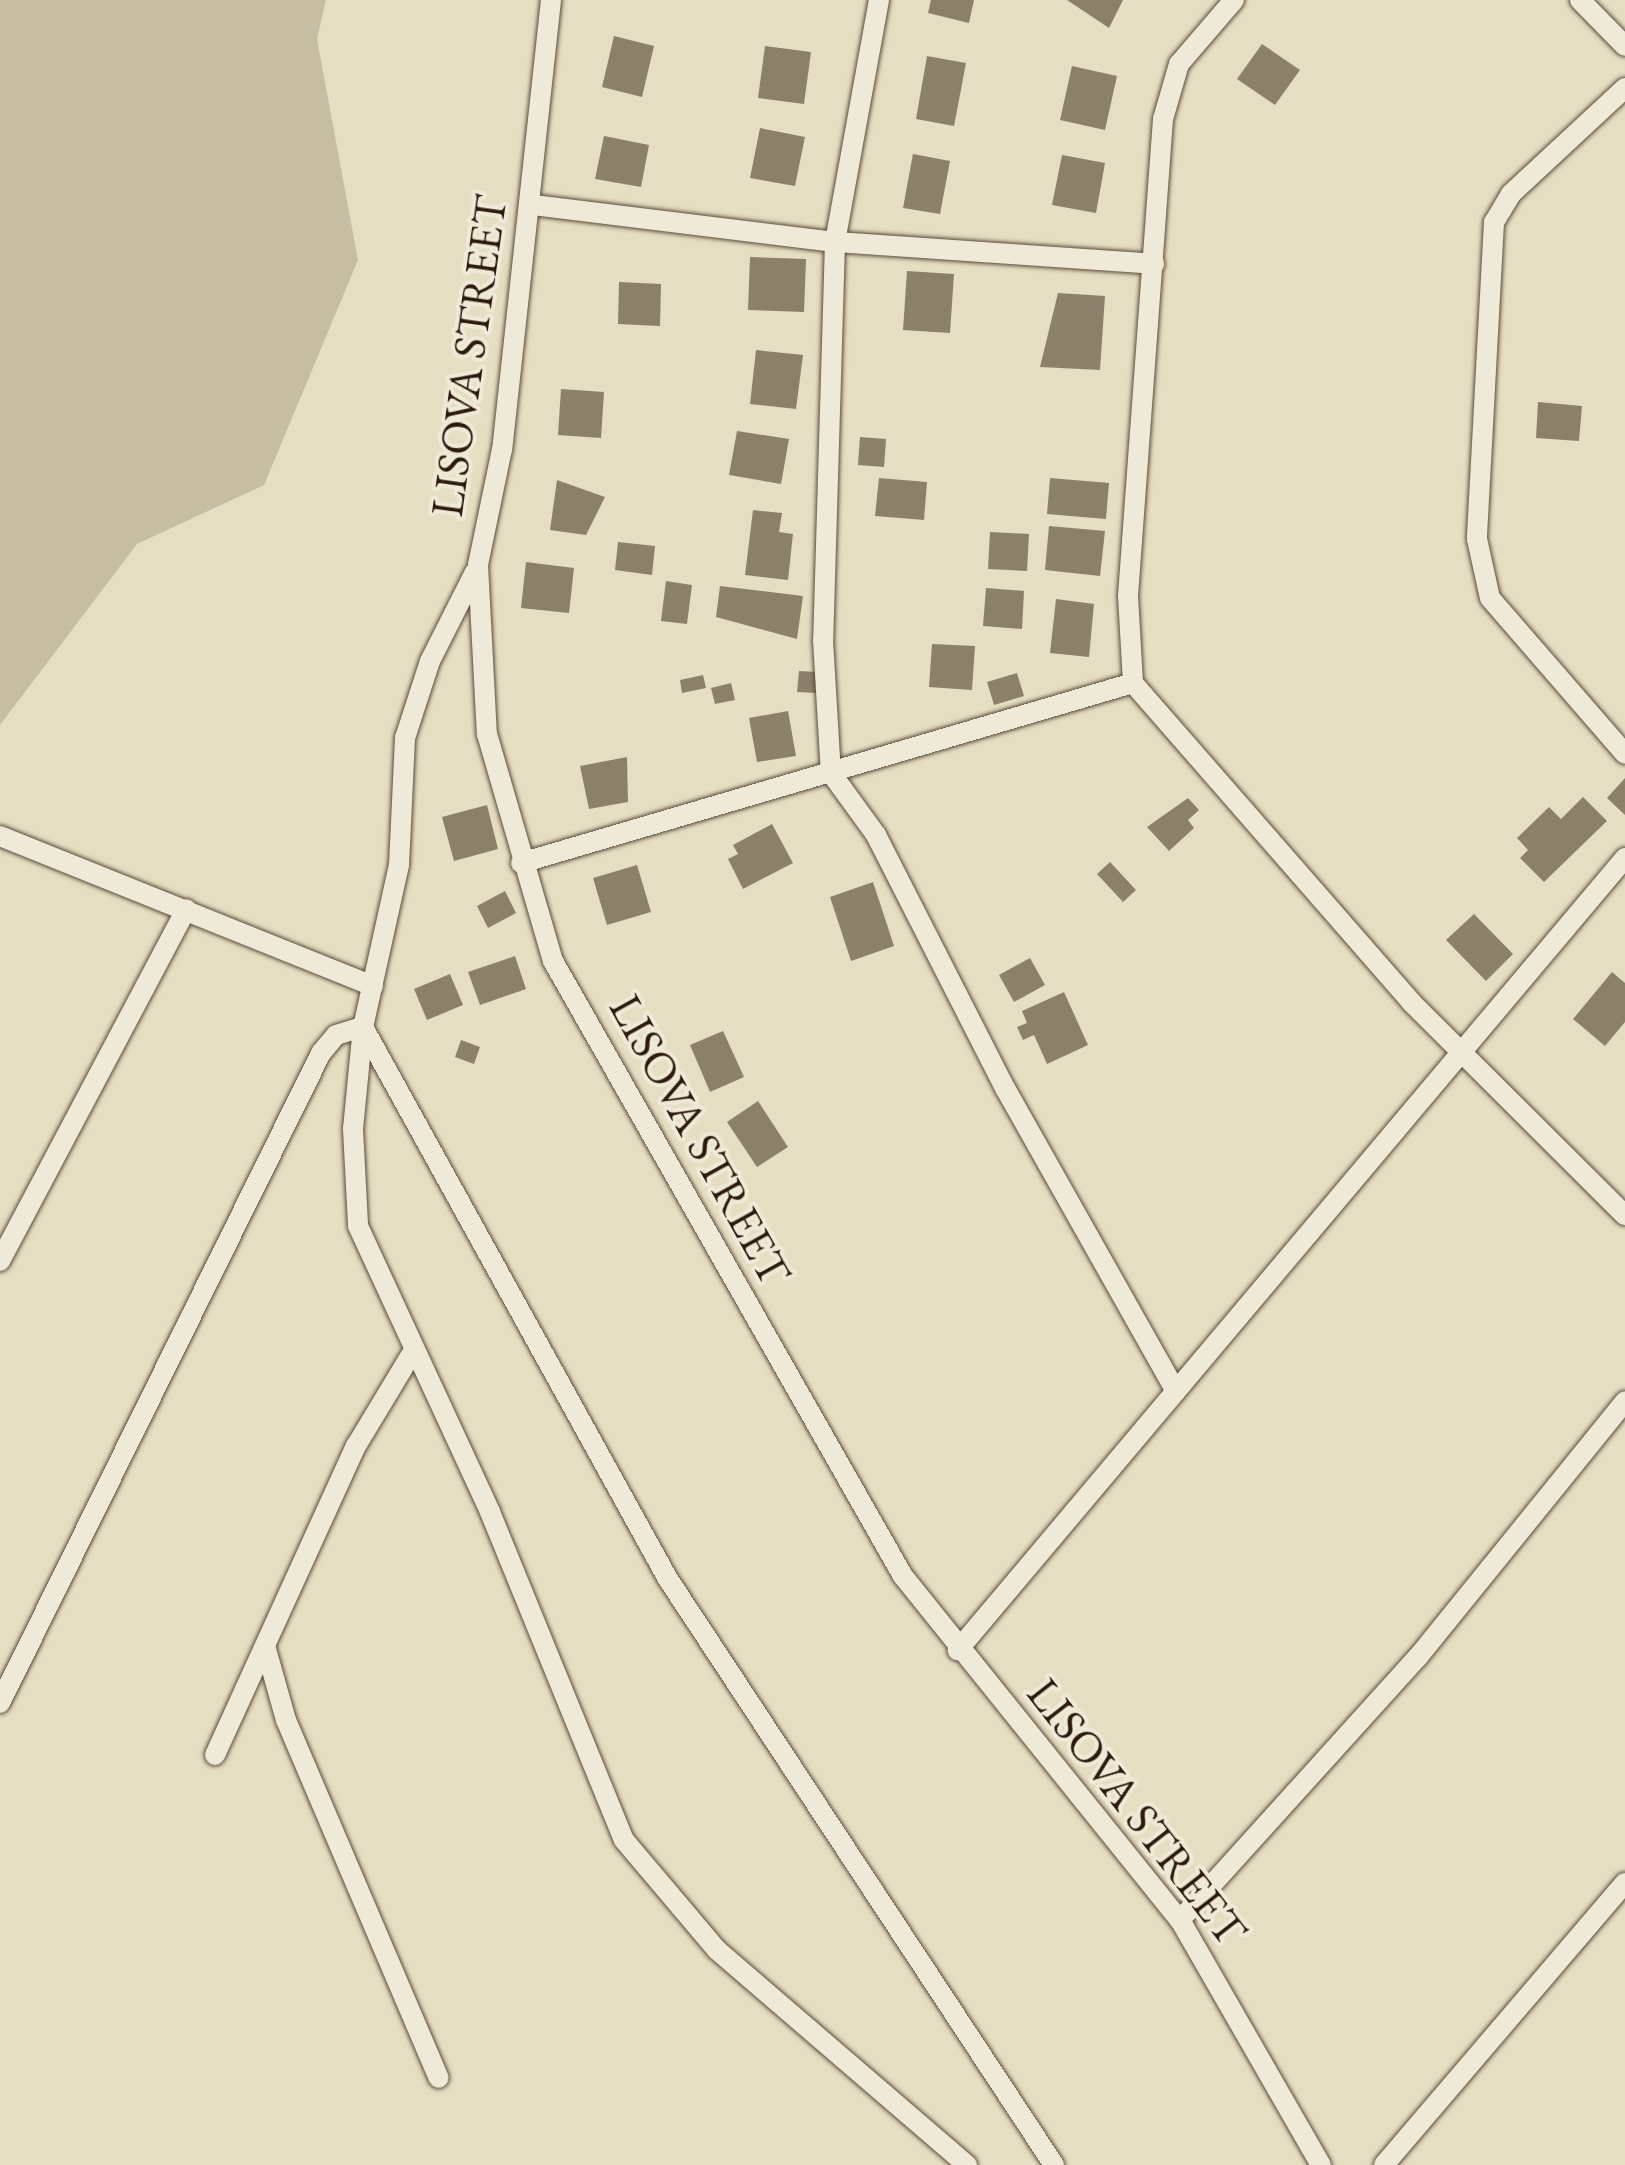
<!DOCTYPE html>
<style>
body{margin:0}
#map{position:relative;width:1625px;height:2165px;overflow:hidden;background:#e6dec2;font-family:"EB Garamond",serif}
div>[style]{position:absolute}
[style*='--x']{left:calc(var(--x)*1px);top:calc(var(--y)*1px);width:calc(var(--w)*1px);rotate:calc(var(--a)*1deg)}
.green>*{inset:0;background:#c6bda3}
.building>*{inset:0;background:#8d806b}
.roads{filter:drop-shadow(0 0 2px #5a4b3a) drop-shadow(0 0 2px #5a4b3a)}
.street>*{height:20px;margin:-10px;padding:0 10px;transform-origin:10px;border-radius:10px;background:#efead7}
span{translate:-50% -50%;white-space:nowrap;text-align:center;line-height:1.15;-webkit-text-stroke:8px #efead7;paint-order:stroke}
.street-label{font-size:45px;color:#2c1a0c}
</style>
<div id="map">
<div class="green">
<i style="clip-path:polygon(0 0,326px 0,317px 39px,358px 260px,264px 485px,137px 544px,0 725px)"></i>
</div>
<div class="building">
<i style="clip-path:polygon(931px 0,974px 0,969px 23px,928px 13px)"></i>
<i style="clip-path:polygon(1067px 0,1123px 0,1109px 28px)"></i>
<i style="clip-path:polygon(614px 36px,654px 46px,642px 97px,602px 87px)"></i>
<i style="clip-path:polygon(1262px 44px,1300px 70px,1275px 105px,1237px 79px)"></i>
<i style="clip-path:polygon(765px 46px,811px 52px,804px 104px,758px 98px)"></i>
<i style="clip-path:polygon(927px 56px,966px 63px,954px 126px,916px 119px)"></i>
<i style="clip-path:polygon(1072px 66px,1117px 76px,1105px 130px,1060px 120px)"></i>
<i style="clip-path:polygon(760px 128px,805px 137px,795px 186px,750px 178px)"></i>
<i style="clip-path:polygon(604px 136px,649px 145px,641px 187px,595px 179px)"></i>
<i style="clip-path:polygon(913px 154px,950px 161px,940px 214px,903px 208px)"></i>
<i style="clip-path:polygon(1062px 155px,1105px 163px,1096px 213px,1052px 205px)"></i>
<i style="clip-path:polygon(750px 257px,806px 259px,804px 312px,748px 310px)"></i>
<i style="clip-path:polygon(907px 271px,954px 274px,950px 333px,903px 330px)"></i>
<i style="clip-path:polygon(619px 282px,661px 284px,660px 326px,618px 324px)"></i>
<i style="clip-path:polygon(1058px 293px,1105px 296px,1100px 370px,1040px 367px)"></i>
<i style="clip-path:polygon(756px 350px,803px 355px,796px 409px,750px 404px)"></i>
<i style="clip-path:polygon(561px 389px,604px 392px,601px 438px,558px 435px)"></i>
<i style="clip-path:polygon(1538px 402px,1582px 406px,1579px 441px,1536px 438px)"></i>
<i style="clip-path:polygon(737px 431px,789px 439px,781px 484px,729px 475px)"></i>
<i style="clip-path:polygon(860px 437px,886px 439px,884px 467px,858px 465px)"></i>
<i style="clip-path:polygon(879px 478px,927px 482px,924px 520px,875px 516px)"></i>
<i style="clip-path:polygon(1050px 478px,1109px 483px,1106px 519px,1047px 514px)"></i>
<i style="clip-path:polygon(557px 480px,605px 497px,586px 535px,550px 530px)"></i>
<i style="clip-path:polygon(753px 510px,782px 513px,779px 532px,793px 534px,788px 580px,745px 575px)"></i>
<i style="clip-path:polygon(1049px 526px,1105px 531px,1100px 576px,1045px 570px)"></i>
<i style="clip-path:polygon(990px 532px,1029px 534px,1027px 571px,988px 569px)"></i>
<i style="clip-path:polygon(618px 542px,655px 546px,652px 575px,615px 570px)"></i>
<i style="clip-path:polygon(526px 562px,574px 568px,569px 613px,521px 608px)"></i>
<i style="clip-path:polygon(666px 581px,692px 585px,687px 624px,661px 621px)"></i>
<i style="clip-path:polygon(720px 586px,803px 596px,797px 639px,716px 617px)"></i>
<i style="clip-path:polygon(986px 588px,1024px 591px,1022px 629px,983px 626px)"></i>
<i style="clip-path:polygon(1056px 599px,1094px 604px,1089px 657px,1050px 653px)"></i>
<i style="clip-path:polygon(932px 644px,975px 646px,972px 690px,929px 687px)"></i>
<i style="clip-path:polygon(799px 671px,818px 672px,816px 693px,797px 692px)"></i>
<i style="clip-path:polygon(1017px 673px,1024px 696px,994px 705px,987px 682px)"></i>
<i style="clip-path:polygon(703px 675px,706px 688px,682px 693px,680px 680px)"></i>
<i style="clip-path:polygon(731px 683px,735px 700px,715px 704px,711px 688px)"></i>
<i style="clip-path:polygon(788px 711px,796px 756px,757px 762px,749px 718px)"></i>
<i style="clip-path:polygon(627px 757px,628px 802px,589px 809px,580px 766px)"></i>
<i style="clip-path:polygon(1625px 778px,1625px 815px,1607px 798px)"></i>
<i style="clip-path:polygon(1583px 797px,1607px 821px,1544px 882px,1520px 858px,1528px 850px,1517px 838px,1549px 807px,1561px 819px)"></i>
<i style="clip-path:polygon(1188px 798px,1199px 810px,1188px 820px,1194px 828px,1169px 851px,1147px 827px)"></i>
<i style="clip-path:polygon(487px 805px,498px 849px,454px 861px,442px 817px)"></i>
<i style="clip-path:polygon(772px 824px,793px 863px,743px 889px,728px 859px,738px 854px,733px 845px)"></i>
<i style="clip-path:polygon(1110px 862px,1136px 890px,1123px 902px,1097px 874px)"></i>
<i style="clip-path:polygon(637px 865px,651px 912px,607px 925px,593px 878px)"></i>
<i style="clip-path:polygon(873px 882px,894px 946px,851px 961px,830px 897px)"></i>
<i style="clip-path:polygon(505px 891px,516px 913px,488px 928px,477px 906px)"></i>
<i style="clip-path:polygon(1474px 914px,1513px 954px,1486px 981px,1446px 940px)"></i>
<i style="clip-path:polygon(515px 956px,526px 989px,480px 1005px,468px 972px)"></i>
<i style="clip-path:polygon(1030px 958px,1045px 985px,1014px 1002px,999px 975px)"></i>
<i style="clip-path:polygon(1612px 972px,1625px 983px,1625px 1022px,1605px 1046px,1573px 1019px)"></i>
<i style="clip-path:polygon(450px 974px,463px 1005px,427px 1020px,414px 989px)"></i>
<i style="clip-path:polygon(1064px 992px,1088px 1045px,1047px 1064px,1034px 1035px,1023px 1040px,1017px 1027px,1027px 1023px,1022px 1011px)"></i>
<i style="clip-path:polygon(723px 1031px,744px 1077px,710px 1092px,690px 1045px)"></i>
<i style="clip-path:polygon(461px 1040px,480px 1047px,474px 1064px,455px 1057px)"></i>
<i style="clip-path:polygon(758px 1101px,788px 1147px,757px 1167px,727px 1122px)"></i>
</div>
<div class="roads">
<div class="street">
<i style="--x:551;--y:0;--w:452;--a:96.2"></i>
<i style="--x:502;--y:449;--w:118;--a:101.7"></i>
<i style="--x:478;--y:565;--w:169;--a:87"></i>
<i style="--x:487;--y:734;--w:236;--a:73.8"></i>
<i style="--x:553;--y:961;--w:708;--a:60.36"></i>
<i style="--x:903;--y:1576;--w:442;--a:51.2"></i>
<i style="--x:1180;--y:1920;--w:283;--a:60.1"></i>
<i style="--x:879;--y:0;--w:246;--a:100.3"></i>
<i style="--x:835;--y:242;--w:398;--a:91.7"></i>
<i style="--x:823;--y:640;--w:133;--a:86.6"></i>
<i style="--x:831;--y:773;--w:77;--a:54"></i>
<i style="--x:876;--y:835;--w:284;--a:63"></i>
<i style="--x:1005;--y:1088;--w:348;--a:60.6"></i>
<i style="--x:1176;--y:1391;--w:339;--a:130.1"></i>
<i style="--x:1234;--y:0;--w:84;--a:130.7"></i>
<i style="--x:1179;--y:64;--w:57;--a:106.2"></i>
<i style="--x:1163;--y:119;--w:478;--a:94.2"></i>
<i style="--x:1128;--y:596;--w:87;--a:86.7"></i>
<i style="--x:1133;--y:683;--w:423;--a:48.9"></i>
<i style="--x:1411;--y:1002;--w:302;--a:44.9"></i>
<i style="--x:1580;--y:0;--w:64;--a:45.6"></i>
<i style="--x:1625;--y:88;--w:156;--a:137.1"></i>
<i style="--x:1511;--y:194;--w:33;--a:121"></i>
<i style="--x:1494;--y:222;--w:317;--a:93.1"></i>
<i style="--x:1477;--y:539;--w:60;--a:77.6"></i>
<i style="--x:1490;--y:598;--w:206;--a:49.1"></i>
<i style="--x:533;--y:205;--w:304;--a:7"></i>
<i style="--x:835;--y:242;--w:320;--a:3.9"></i>
<i style="--x:475;--y:572;--w:100;--a:116.8"></i>
<i style="--x:430;--y:661;--w:81;--a:108"></i>
<i style="--x:405;--y:738;--w:127;--a:92.7"></i>
<i style="--x:399;--y:865;--w:166;--a:102.5"></i>
<i style="--x:363;--y:1027;--w:102;--a:95.6"></i>
<i style="--x:353;--y:1129;--w:97;--a:87"></i>
<i style="--x:358;--y:1226;--w:315;--a:65.2"></i>
<i style="--x:490;--y:1512;--w:354;--a:67.8"></i>
<i style="--x:624;--y:1840;--w:144;--a:49.8"></i>
<i style="--x:717;--y:1950;--w:330;--a:40.7"></i>
<i style="--x:0;--y:836;--w:402;--a:21.9"></i>
<i style="--x:521;--y:863;--w:638;--a:-16.39"></i>
<i style="--x:0;--y:1261;--w:398;--a:-62.1"></i>
<i style="--x:1176;--y:1391;--w:697;--a:-49.89"></i>
<i style="--x:266;--y:1649;--w:74;--a:74.3"></i>
<i style="--x:286;--y:1720;--w:389;--a:66.9"></i>
<i style="--x:0;--y:1703;--w:725;--a:-63.72"></i>
<i style="--x:321;--y:1053;--w:23;--a:-50"></i>
<i style="--x:336;--y:1035;--w:28;--a:-17"></i>
<i style="--x:363;--y:1027;--w:631;--a:61.08"></i>
<i style="--x:668;--y:1579;--w:702;--a:56.63"></i>
<i style="--x:215;--y:1755;--w:340;--a:-65.5"></i>
<i style="--x:356;--y:1446;--w:106;--a:-58.9"></i>
<i style="--x:1180;--y:1920;--w:355;--a:-47.9"></i>
<i style="--x:1418;--y:1657;--w:329;--a:-51"></i>
<i style="--x:1384;--y:2165;--w:371;--a:-49.5"></i>
</div>
</div>
<div class="street-label">
<span style="left:469px;top:356px;rotate:-82deg">LISOVA STREET</span>
<span style="left:700px;top:1140px;rotate:61deg">LISOVA STREET</span>
<span style="left:1137px;top:1812px;rotate:52deg">LISOVA STREET</span>
</div>
</div>
